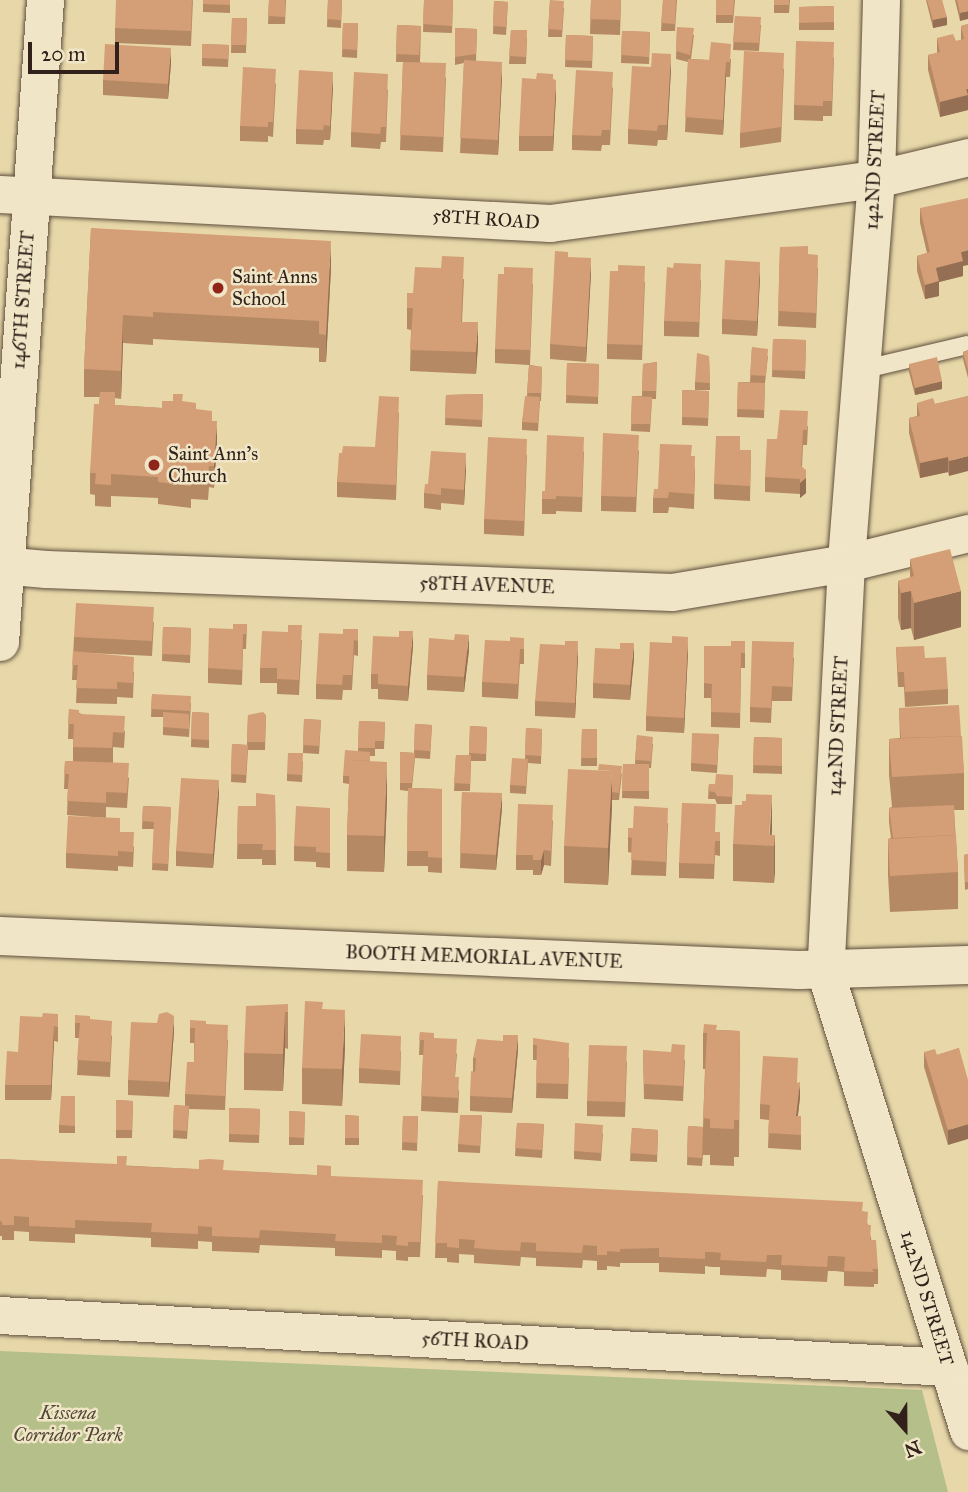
<!DOCTYPE html>
<style>
body{margin:0}
#map{position:relative;width:968px;height:1492px;overflow:hidden;background:#e8d8a9;font-family:"IM FELL Great Primer",serif}
div>[style]{position:absolute}
[style*='--x']{left:calc(var(--x)*1px);top:calc(var(--y)*1px);width:calc(var(--w)*1px);rotate:calc(var(--a)*1deg)}
.green>*{inset:0;background:#b4bf8a}
.roads{filter:drop-shadow(0 0 2px #5f4f3e) drop-shadow(0 0 2px #5f4f3e)}
.lane>*{height:18px;margin:-9px;padding:0 9px;transform-origin:9px;border-radius:9px;background:#f0e6c7}
.street>*{height:37px;margin:-18.5px;padding:0 18.5px;transform-origin:18.5px;border-radius:18.5px;background:#f0e6c7}
.secondary>*{height:38px;margin:-19px;padding:0 19px;transform-origin:19px;border-radius:19px;background:#f0e6c7}
.wall>*{inset:0;background:#b68965}
.shaded-wall>*{inset:0;background:#946f53}
.building>*{inset:0;background:#d49f76}
.dots>*{width:19px;height:19px;translate:-50% -50%;box-sizing:border-box;border:4px solid #f0e6c7;border-radius:50%}
span{translate:-50% -50%;white-space:nowrap;text-align:center;line-height:1.15;-webkit-text-stroke:5px #f0e6c7;paint-order:stroke}
.street-label{font-size:19px;color:#31211a}
.poi-label{font-size:19px;color:#31211a}
.left{translate:0 -50%;text-align:left}
.park-label{font-size:19px;color:#524836;font-style:italic}
.north{position:absolute;left:870px;top:1394px;width:70px;height:70px;-webkit-text-stroke:5px #f0e6c7;paint-order:stroke;rotate:159deg;font-size:19px;font-weight:700;line-height:28px;text-align:center;color:#31211a}
.north::after{content:'';display:block;margin:auto;width:24px;height:32px;background:#31211a;clip-path:polygon(50% 0,100% 100%,50% 72%,0 100%)}
.scale{position:absolute;left:28px;top:42px;width:91px;height:32px;box-sizing:border-box;border:4px solid #31211a;border-top:0;padding-left:9px;font-size:21px;line-height:24px;white-space:nowrap;color:#31211a;-webkit-text-stroke:5px #f0e6c7;paint-order:stroke}
</style>
<div id="map">
<div class="green">
<i style="clip-path:polygon(0 1351px,922px 1390px,948px 1492px,0 1492px)"></i>
</div>
<div class="roads">
<div class="lane">
<i style="--x:861;--y:370;--w:110;--a:-13.2"></i>
</div>
<div class="street">
<i style="--x:881;--y:0;--w:179;--a:91.6"></i>
<i style="--x:876;--y:179;--w:385;--a:94.5"></i>
<i style="--x:846;--y:563;--w:409;--a:92.9"></i>
<i style="--x:825;--y:971;--w:482;--a:72.7"></i>
<i style="--x:0;--y:194;--w:551;--a:3.02"></i>
<i style="--x:550;--y:223;--w:329;--a:-7.7"></i>
<i style="--x:876;--y:179;--w:95;--a:-13.4"></i>
<i style="--x:0;--y:565;--w:46;--a:5"></i>
<i style="--x:46;--y:569;--w:626;--a:2.1"></i>
<i style="--x:672;--y:592;--w:176;--a:-9.5"></i>
<i style="--x:846;--y:563;--w:126;--a:-13.8"></i>
<i style="--x:0;--y:642;--w:644;--a:-85.99"></i>
<i style="--x:0;--y:1315;--w:950;--a:3.14"></i>
</div>
<div class="secondary">
<i style="--x:0;--y:936;--w:800;--a:2.44"></i>
<i style="--x:799;--y:970;--w:169;--a:-1.7"></i>
</div>
</div>
<div class="wall">
<i style="clip-path:polygon(193px 0,191px 46px,115px 43px,115px 28px)"></i>
<i style="clip-path:polygon(203px 0,230px 0,230px 13px,203px 12px)"></i>
<i style="clip-path:polygon(269px 0,286px 0,285px 24px,268px 24px)"></i>
<i style="clip-path:polygon(328px 0,342px 0,341px 28px,327px 27px)"></i>
<i style="clip-path:polygon(424px 0,453px 0,452px 33px,423px 32px)"></i>
<i style="clip-path:polygon(550px 0,564px 8px,562px 37px,548px 37px)"></i>
<i style="clip-path:polygon(591px 0,621px 0,620px 35px,590px 34px)"></i>
<i style="clip-path:polygon(663px 0,677px 0,675px 31px,661px 31px)"></i>
<i style="clip-path:polygon(716px 0,735px 0,733px 23px,716px 23px)"></i>
<i style="clip-path:polygon(774px 0,790px 0,789px 13px,774px 13px)"></i>
<i style="clip-path:polygon(926px 0,942px 0,947px 25px,933px 28px)"></i>
<i style="clip-path:polygon(955px 0,968px 0,960px 21px)"></i>
<i style="clip-path:polygon(494px 1px,508px 2px,506px 35px,493px 34px)"></i>
<i style="clip-path:polygon(834px 6px,834px 30px,799px 30px,799px 7px)"></i>
<i style="clip-path:polygon(735px 16px,761px 25px,759px 51px,733px 50px)"></i>
<i style="clip-path:polygon(232px 18px,247px 18px,246px 53px,231px 53px)"></i>
<i style="clip-path:polygon(343px 23px,358px 23px,357px 58px,342px 57px)"></i>
<i style="clip-path:polygon(968px 24px,968px 110px,940px 117px,928px 70px,928px 55px,937px 53px,937px 38px,956px 41px,961px 40px,961px 26px)"></i>
<i style="clip-path:polygon(397px 25px,421px 26px,420px 62px,446px 78px,443px 152px,400px 150px,403px 62px,396px 62px)"></i>
<i style="clip-path:polygon(677px 27px,694px 35px,691px 59px,709px 60px,731px 59px,730px 77px,726px 77px,723px 135px,685px 132px,688px 62px,676px 59px)"></i>
<i style="clip-path:polygon(455px 28px,477px 29px,476px 61px,502px 77px,498px 155px,460px 153px,464px 63px,455px 65px)"></i>
<i style="clip-path:polygon(511px 30px,527px 38px,526px 64px,509px 64px)"></i>
<i style="clip-path:polygon(622px 31px,650px 32px,649px 64px,621px 63px)"></i>
<i style="clip-path:polygon(566px 35px,593px 36px,592px 68px,565px 67px)"></i>
<i style="clip-path:polygon(202px 44px,229px 45px,228px 67px,202px 66px)"></i>
<i style="clip-path:polygon(834px 57px,832px 116px,823px 116px,823px 121px,794px 120px,794px 105px)"></i>
<i style="clip-path:polygon(171px 63px,168px 99px,103px 95px,103px 80px)"></i>
<i style="clip-path:polygon(784px 68px,781px 142px,740px 148px,740px 133px)"></i>
<i style="clip-path:polygon(671px 69px,667px 140px,658px 140px,657px 146px,628px 144px,628px 129px)"></i>
<i style="clip-path:polygon(553px 79px,556px 95px,553px 151px,519px 151px,519px 136px)"></i>
<i style="clip-path:polygon(276px 83px,273px 137px,268px 136px,268px 142px,240px 141px,240px 126px)"></i>
<i style="clip-path:polygon(333px 86px,330px 140px,324px 140px,323px 145px,296px 144px,296px 129px)"></i>
<i style="clip-path:polygon(613px 87px,610px 145px,602px 145px,601px 151px,572px 150px,572px 135px)"></i>
<i style="clip-path:polygon(388px 89px,386px 142px,381px 142px,380px 149px,351px 147px,351px 132px)"></i>
<i style="clip-path:polygon(920px 208px,963px 266px,963px 276px,939px 282px,939px 296px,925px 299px,917px 271px,917px 256px,927px 253px,920px 223px)"></i>
<i style="clip-path:polygon(91px 228px,331px 268px,326px 362px,319px 362px,319px 348px,153px 339px,153px 345px,123px 343px,121px 399px,115px 398px,115px 405px,162px 408px,183px 402px,212px 421px,217px 442px,214px 488px,209px 487px,208px 500px,191px 499px,191px 508px,158px 504px,158px 498px,111px 496px,111px 507px,95px 506px,95px 495px,90px 494px,90px 473px,100px 397px,84px 397px,84px 369px)"></i>
<i style="clip-path:polygon(780px 247px,808px 254px,818px 269px,816px 328px,778px 326px)"></i>
<i style="clip-path:polygon(568px 257px,591px 273px,586px 362px,550px 359px,550px 344px)"></i>
<i style="clip-path:polygon(760px 277px,757px 336px,722px 334px,722px 319px)"></i>
<i style="clip-path:polygon(464px 279px,462px 322px,478px 344px,476px 374px,410px 371px,411px 330px,407px 329px,407px 308px,413px 293px)"></i>
<i style="clip-path:polygon(701px 279px,699px 337px,664px 336px,664px 321px)"></i>
<i style="clip-path:polygon(645px 281px,642px 360px,607px 359px,607px 344px)"></i>
<i style="clip-path:polygon(533px 283px,530px 365px,542px 367px,541px 401px,540px 401px,538px 431px,522px 430px,522px 422px,527px 396px,529px 365px,495px 363px,495px 349px)"></i>
<i style="clip-path:polygon(773px 339px,806px 340px,805px 379px,772px 377px)"></i>
<i style="clip-path:polygon(752px 347px,768px 356px,765px 383px,764px 418px,737px 417px,738px 382px,750px 382px)"></i>
<i style="clip-path:polygon(968px 350px,968px 378px,963px 359px,963px 352px)"></i>
<i style="clip-path:polygon(709px 356px,710px 390px,695px 390px,695px 382px)"></i>
<i style="clip-path:polygon(657px 362px,656px 399px,652px 399px,650px 432px,631px 431px,632px 396px,642px 396px,643px 364px)"></i>
<i style="clip-path:polygon(567px 363px,599px 364px,598px 404px,566px 403px)"></i>
<i style="clip-path:polygon(909px 364px,942px 389px,915px 395px,909px 372px)"></i>
<i style="clip-path:polygon(682px 390px,709px 391px,708px 426px,682px 425px)"></i>
<i style="clip-path:polygon(483px 394px,482px 427px,445px 425px,446px 395px)"></i>
<i style="clip-path:polygon(968px 396px,949px 476px,948px 472px,920px 478px,909px 433px,909px 418px,917px 416px,917px 403px,935px 404px)"></i>
<i style="clip-path:polygon(399px 412px,396px 500px,337px 497px,337px 482px,342px 453px,375px 447px)"></i>
<i style="clip-path:polygon(808px 426px,807px 445px,803px 445px,802px 467px,806px 493px,800px 498px,800px 494px,765px 492px,765px 477px,777px 439px)"></i>
<i style="clip-path:polygon(639px 450px,636px 512px,601px 511px,601px 496px)"></i>
<i style="clip-path:polygon(740px 450px,751px 450px,750px 501px,714px 499px,714px 484px)"></i>
<i style="clip-path:polygon(584px 451px,582px 512px,556px 511px,556px 514px,542px 514px,542px 491px,545px 491px)"></i>
<i style="clip-path:polygon(527px 454px,524px 536px,484px 534px,484px 519px)"></i>
<i style="clip-path:polygon(692px 456px,695px 471px,694px 509px,669px 507px,668px 513px,653px 513px,653px 498px,658px 489px)"></i>
<i style="clip-path:polygon(466px 468px,464px 505px,441px 503px,441px 510px,424px 508px,424px 493px,428px 484px)"></i>
<i style="clip-path:polygon(910px 559px,961px 627px,914px 640px,911px 628px,901px 630px,898px 618px,898px 581px,910px 578px)"></i>
<i style="clip-path:polygon(154px 622px,152px 656px,89px 653px,134px 672px,133px 698px,117px 697px,117px 704px,76px 703px,77px 680px,72px 680px,74px 637px)"></i>
<i style="clip-path:polygon(247px 624px,246px 649px,243px 649px,242px 685px,208px 683px,208px 668px,233px 629px)"></i>
<i style="clip-path:polygon(163px 627px,191px 628px,190px 663px,162px 661px)"></i>
<i style="clip-path:polygon(358px 629px,358px 656px,354px 655px,352px 690px,343px 690px,342px 700px,316px 699px,316px 684px,343px 634px)"></i>
<i style="clip-path:polygon(524px 638px,524px 664px,520px 664px,518px 699px,482px 697px,482px 682px,510px 641px)"></i>
<i style="clip-path:polygon(302px 640px,299px 695px,277px 694px,277px 683px,260px 683px,260px 668px)"></i>
<i style="clip-path:polygon(745px 641px,745px 668px,741px 668px,740px 728px,711px 727px,711px 698px,704px 698px,704px 646px,731px 646px)"></i>
<i style="clip-path:polygon(672px 643px,688px 652px,684px 733px,646px 731px,646px 716px)"></i>
<i style="clip-path:polygon(565px 645px,578px 656px,575px 718px,535px 716px,535px 701px)"></i>
<i style="clip-path:polygon(413px 646px,408px 701px,378px 699px,378px 689px,371px 689px,371px 674px)"></i>
<i style="clip-path:polygon(896px 647px,925px 658px,948px 689px,948px 704px,905px 707px,904px 687px,898px 687px)"></i>
<i style="clip-path:polygon(469px 650px,464px 692px,427px 690px,427px 675px)"></i>
<i style="clip-path:polygon(794px 657px,792px 701px,772px 701px,771px 723px,750px 722px,750px 707px)"></i>
<i style="clip-path:polygon(634px 658px,630px 700px,593px 698px,593px 683px)"></i>
<i style="clip-path:polygon(152px 694px,191px 703px,189px 737px,163px 735px,163px 717px,151px 717px)"></i>
<i style="clip-path:polygon(899px 708px,961px 736px,964px 773px,964px 810px,954px 810px,958px 872px,958px 909px,890px 912px,888px 875px,888px 839px,891px 838px,889px 822px,889px 808px,892px 807px,889px 775px,889px 739px,900px 738px)"></i>
<i style="clip-path:polygon(69px 709px,125px 731px,124px 748px,113px 747px,113px 763px,129px 778px,127px 808px,106px 807px,106px 818px,67px 815px,68px 789px,64px 789px,65px 761px,73px 761px,73px 739px,68px 739px)"></i>
<i style="clip-path:polygon(192px 712px,209px 713px,209px 748px,191px 747px)"></i>
<i style="clip-path:polygon(248px 715px,266px 715px,265px 750px,248px 750px,246px 783px,231px 782px,232px 744px,247px 745px)"></i>
<i style="clip-path:polygon(304px 719px,321px 720px,319px 754px,303px 753px)"></i>
<i style="clip-path:polygon(359px 721px,385px 722px,384px 749px,375px 749px,375px 756px,370px 756px,370px 761px,387px 798px,384px 872px,347px 871px,347px 835px,349px 784px,343px 783px,343px 776px,358px 751px)"></i>
<i style="clip-path:polygon(415px 724px,432px 725px,430px 759px,415px 758px,412px 788px,442px 789px,442px 873px,428px 872px,428px 866px,407px 866px,408px 791px,400px 790px,400px 752px,414px 753px)"></i>
<i style="clip-path:polygon(470px 726px,487px 727px,486px 761px,471px 761px,470px 791px,454px 791px,456px 755px,469px 755px)"></i>
<i style="clip-path:polygon(526px 728px,542px 729px,541px 764px,528px 763px,526px 794px,510px 793px,510px 785px,525px 759px)"></i>
<i style="clip-path:polygon(582px 729px,597px 729px,597px 766px,581px 766px)"></i>
<i style="clip-path:polygon(719px 734px,717px 773px,691px 771px,691px 763px)"></i>
<i style="clip-path:polygon(637px 735px,653px 744px,651px 768px,649px 768px,649px 799px,622px 798px,623px 764px,635px 764px)"></i>
<i style="clip-path:polygon(754px 737px,782px 738px,782px 774px,753px 773px)"></i>
<i style="clip-path:polygon(303px 761px,302px 782px,287px 781px,287px 774px)"></i>
<i style="clip-path:polygon(622px 773px,619px 800px,612px 800px,608px 885px,564px 883px,564px 846px)"></i>
<i style="clip-path:polygon(733px 775px,732px 804px,717px 804px,715px 799px,708px 799px,709px 784px,715px 784px)"></i>
<i style="clip-path:polygon(462px 792px,502px 808px,496px 870px,460px 868px)"></i>
<i style="clip-path:polygon(219px 795px,213px 868px,176px 866px,176px 851px)"></i>
<i style="clip-path:polygon(275px 795px,276px 865px,262px 865px,262px 859px,237px 859px,238px 806px,256px 806px)"></i>
<i style="clip-path:polygon(143px 806px,171px 807px,168px 871px,152px 870px,154px 829px,142px 829px)"></i>
<i style="clip-path:polygon(330px 808px,330px 868px,316px 867px,316px 862px,294px 861px,294px 846px)"></i>
<i style="clip-path:polygon(553px 820px,551px 866px,544px 865px,541px 875px,533px 875px,533px 870px,516px 870px,516px 855px)"></i>
<i style="clip-path:polygon(668px 823px,666px 876px,631px 875px,632px 853px,628px 852px,628px 837px)"></i>
<i style="clip-path:polygon(120px 832px,134px 847px,133px 867px,118px 866px,118px 871px,66px 868px,66px 853px)"></i>
<i style="clip-path:polygon(716px 832px,720px 832px,720px 856px,715px 855px,714px 879px,679px 878px,679px 863px)"></i>
<i style="clip-path:polygon(775px 835px,774px 883px,733px 881px,733px 844px)"></i>
<i style="clip-path:polygon(968px 854px,968px 889px,965px 890px,964px 855px)"></i>
<i style="clip-path:polygon(288px 1004px,288px 1049px,285px 1048px,283px 1091px,244px 1090px,244px 1053px)"></i>
<i style="clip-path:polygon(58px 1014px,58px 1042px,54px 1041px,51px 1100px,5px 1100px,5px 1085px,18px 1052px,42px 1017px)"></i>
<i style="clip-path:polygon(75px 1015px,90px 1019px,112px 1036px,110px 1077px,77px 1075px,79px 1038px,75px 1038px)"></i>
<i style="clip-path:polygon(190px 1020px,206px 1024px,228px 1040px,225px 1110px,189px 1109px,187px 1139px,173px 1138px,174px 1105px,185px 1106px,185px 1094px,194px 1062px,194px 1043px,190px 1043px)"></i>
<i style="clip-path:polygon(717px 1030px,740px 1031px,739px 1157px,734px 1157px,734px 1166px,710px 1165px,710px 1155px,703px 1155px,702px 1166px,687px 1165px,688px 1126px,703px 1127px,705px 1069px,703px 1069px,703px 1033px)"></i>
<i style="clip-path:polygon(174px 1031px,169px 1097px,128px 1095px,128px 1080px)"></i>
<i style="clip-path:polygon(420px 1032px,434px 1038px,457px 1054px,455px 1077px,459px 1092px,458px 1113px,421px 1111px,423px 1055px,419px 1055px)"></i>
<i style="clip-path:polygon(533px 1038px,569px 1058px,568px 1099px,536px 1098px,537px 1060px,533px 1060px)"></i>
<i style="clip-path:polygon(503px 1041px,518px 1050px,512px 1113px,470px 1111px,470px 1096px,473px 1072px,473px 1058px)"></i>
<i style="clip-path:polygon(345px 1047px,342px 1106px,302px 1104px,302px 1068px)"></i>
<i style="clip-path:polygon(959px 1048px,948px 1145px,924px 1067px,924px 1052px,937px 1055px)"></i>
<i style="clip-path:polygon(643px 1050px,685px 1060px,683px 1101px,644px 1099px)"></i>
<i style="clip-path:polygon(401px 1051px,400px 1085px,359px 1083px,359px 1068px)"></i>
<i style="clip-path:polygon(627px 1061px,625px 1117px,587px 1116px,587px 1101px)"></i>
<i style="clip-path:polygon(798px 1083px,800px 1097px,798px 1116px,801px 1131px,801px 1150px,768px 1148px,769px 1120px,760px 1119px,760px 1104px)"></i>
<i style="clip-path:polygon(75px 1096px,75px 1133px,59px 1133px,59px 1125px)"></i>
<i style="clip-path:polygon(116px 1100px,133px 1101px,132px 1138px,116px 1138px)"></i>
<i style="clip-path:polygon(229px 1108px,260px 1109px,259px 1143px,229px 1142px)"></i>
<i style="clip-path:polygon(289px 1111px,305px 1112px,304px 1145px,289px 1145px)"></i>
<i style="clip-path:polygon(345px 1115px,359px 1116px,359px 1145px,345px 1145px)"></i>
<i style="clip-path:polygon(482px 1115px,480px 1153px,458px 1152px,458px 1144px)"></i>
<i style="clip-path:polygon(403px 1116px,418px 1116px,417px 1151px,402px 1150px)"></i>
<i style="clip-path:polygon(517px 1123px,544px 1124px,542px 1158px,515px 1156px)"></i>
<i style="clip-path:polygon(632px 1128px,658px 1130px,657px 1162px,630px 1161px)"></i>
<i style="clip-path:polygon(603px 1133px,601px 1161px,574px 1159px,574px 1151px)"></i>
<i style="clip-path:polygon(0 1159px,331px 1176px,423px 1195px,420px 1257px,408px 1257px,408px 1261px,396px 1260px,396px 1251px,382px 1250px,382px 1258px,335px 1256px,335px 1248px,260px 1245px,259px 1253px,212px 1251px,212px 1242px,198px 1241px,198px 1249px,151px 1247px,151px 1238px,75px 1234px,75px 1243px,29px 1241px,29px 1232px,14px 1231px,14px 1240px,2px 1240px,2px 1236px,0 1236px)"></i>
<i style="clip-path:polygon(438px 1181px,863px 1211px,868px 1225px,878px 1269px,878px 1284px,874px 1284px,874px 1287px,844px 1286px,844px 1272px,835px 1271px,828px 1271px,827px 1282px,781px 1280px,781px 1270px,767px 1269px,766px 1277px,720px 1275px,720px 1267px,712px 1267px,705px 1266px,705px 1274px,659px 1272px,659px 1263px,620px 1263px,620px 1267px,607px 1266px,607px 1270px,597px 1270px,597px 1261px,583px 1260px,582px 1268px,536px 1266px,536px 1258px,521px 1257px,520px 1266px,474px 1263px,474px 1255px,459px 1254px,459px 1263px,447px 1262px,447px 1258px,435px 1258px)"></i>
</div>
<div class="shaded-wall">
<i style="clip-path:polygon(968px 11px,968px 19px,960px 21px,960px 13px)"></i>
<i style="clip-path:polygon(947px 17px,947px 25px,933px 28px,933px 20px)"></i>
<i style="clip-path:polygon(171px 48px,171px 63px,168px 99px,168px 84px)"></i>
<i style="clip-path:polygon(671px 54px,671px 69px,667px 140px,667px 125px)"></i>
<i style="clip-path:polygon(502px 62px,502px 77px,498px 155px,498px 140px)"></i>
<i style="clip-path:polygon(726px 62px,726px 77px,723px 135px,723px 120px)"></i>
<i style="clip-path:polygon(333px 72px,333px 86px,330px 140px,330px 126px)"></i>
<i style="clip-path:polygon(556px 80px,556px 95px,553px 151px,553px 136px)"></i>
<i style="clip-path:polygon(968px 89px,968px 110px,940px 117px,940px 102px)"></i>
<i style="clip-path:polygon(331px 241px,331px 268px,326px 362px,326px 335px)"></i>
<i style="clip-path:polygon(968px 250px,968px 265px,963px 266px,963px 276px,939px 282px,939px 296px,925px 299px,925px 285px,936px 268px,961px 252px)"></i>
<i style="clip-path:polygon(591px 258px,591px 273px,586px 362px,586px 347px)"></i>
<i style="clip-path:polygon(760px 262px,760px 277px,757px 336px,757px 321px)"></i>
<i style="clip-path:polygon(123px 315px,123px 343px,121px 399px,121px 371px)"></i>
<i style="clip-path:polygon(478px 322px,478px 344px,476px 374px,476px 352px)"></i>
<i style="clip-path:polygon(942px 381px,942px 389px,915px 395px,915px 388px)"></i>
<i style="clip-path:polygon(217px 421px,217px 442px,214px 488px,214px 466px)"></i>
<i style="clip-path:polygon(466px 453px,466px 468px,464px 505px,464px 490px)"></i>
<i style="clip-path:polygon(968px 456px,968px 471px,949px 476px,949px 461px)"></i>
<i style="clip-path:polygon(948px 457px,948px 472px,920px 478px,920px 463px)"></i>
<i style="clip-path:polygon(806px 470px,806px 493px,800px 498px,800px 483px)"></i>
<i style="clip-path:polygon(911px 591px,911px 628px,901px 630px,901px 593px)"></i>
<i style="clip-path:polygon(961px 591px,961px 627px,914px 640px,914px 603px)"></i>
<i style="clip-path:polygon(413px 631px,413px 646px,408px 701px,408px 686px)"></i>
<i style="clip-path:polygon(469px 635px,469px 650px,464px 692px,464px 677px)"></i>
<i style="clip-path:polygon(688px 637px,688px 652px,684px 733px,684px 718px)"></i>
<i style="clip-path:polygon(578px 641px,578px 656px,575px 718px,575px 703px)"></i>
<i style="clip-path:polygon(634px 643px,634px 658px,630px 700px,630px 685px)"></i>
<i style="clip-path:polygon(387px 762px,387px 798px,384px 872px,384px 836px)"></i>
<i style="clip-path:polygon(612px 771px,612px 808px,608px 885px,608px 848px)"></i>
<i style="clip-path:polygon(219px 780px,219px 795px,213px 868px,213px 854px)"></i>
<i style="clip-path:polygon(502px 793px,502px 808px,496px 870px,496px 855px)"></i>
<i style="clip-path:polygon(772px 795px,772px 831px,771px 846px,769px 846px)"></i>
<i style="clip-path:polygon(775px 835px,775px 872px,774px 883px,774px 846px)"></i>
<i style="clip-path:polygon(544px 850px,544px 865px,541px 875px,541px 860px)"></i>
<i style="clip-path:polygon(345px 1010px,345px 1047px,342px 1106px,342px 1069px)"></i>
<i style="clip-path:polygon(285px 1012px,285px 1048px,283px 1091px,283px 1054px)"></i>
<i style="clip-path:polygon(174px 1016px,174px 1031px,169px 1097px,169px 1082px)"></i>
<i style="clip-path:polygon(54px 1026px,54px 1041px,51px 1100px,51px 1085px)"></i>
<i style="clip-path:polygon(518px 1035px,518px 1050px,512px 1113px,512px 1098px)"></i>
<i style="clip-path:polygon(800px 1082px,800px 1097px,796px 1131px,796px 1116px)"></i>
<i style="clip-path:polygon(968px 1124px,968px 1139px,948px 1145px,948px 1130px)"></i>
</div>
<div class="building">
<i style="clip-path:polygon(116px 0,192px 0,191px 31px,115px 28px)"></i>
<i style="clip-path:polygon(203px 0,230px 0,230px 5px,203px 4px)"></i>
<i style="clip-path:polygon(269px 0,285px 0,285px 17px,268px 16px)"></i>
<i style="clip-path:polygon(328px 0,342px 0,341px 20px,327px 19px)"></i>
<i style="clip-path:polygon(424px 0,453px 0,452px 26px,423px 24px)"></i>
<i style="clip-path:polygon(550px 0,564px 1px,562px 30px,548px 29px)"></i>
<i style="clip-path:polygon(591px 0,621px 0,620px 20px,590px 19px)"></i>
<i style="clip-path:polygon(663px 0,676px 0,675px 24px,661px 23px)"></i>
<i style="clip-path:polygon(716px 0,734px 0,733px 15px,716px 15px)"></i>
<i style="clip-path:polygon(774px 0,789px 0,789px 5px,774px 5px)"></i>
<i style="clip-path:polygon(927px 0,942px 0,947px 17px,933px 20px)"></i>
<i style="clip-path:polygon(957px 0,968px 0,968px 11px,960px 13px)"></i>
<i style="clip-path:polygon(494px 1px,508px 2px,506px 27px,493px 26px)"></i>
<i style="clip-path:polygon(834px 6px,834px 22px,799px 23px,799px 7px)"></i>
<i style="clip-path:polygon(735px 16px,761px 17px,759px 43px,733px 42px)"></i>
<i style="clip-path:polygon(232px 18px,247px 18px,246px 45px,231px 45px)"></i>
<i style="clip-path:polygon(343px 23px,358px 23px,357px 50px,342px 49px)"></i>
<i style="clip-path:polygon(968px 24px,968px 89px,966px 89px,968px 95px,940px 102px,928px 55px,940px 52px,937px 38px,953px 34px,956px 41px,964px 39px,961px 26px)"></i>
<i style="clip-path:polygon(397px 25px,421px 26px,419px 55px,396px 54px)"></i>
<i style="clip-path:polygon(677px 27px,694px 28px,690px 55px,676px 51px)"></i>
<i style="clip-path:polygon(455px 28px,477px 29px,476px 54px,455px 57px)"></i>
<i style="clip-path:polygon(511px 30px,527px 30px,526px 57px,509px 56px)"></i>
<i style="clip-path:polygon(622px 31px,650px 32px,649px 57px,621px 55px)"></i>
<i style="clip-path:polygon(566px 35px,593px 36px,592px 61px,565px 60px)"></i>
<i style="clip-path:polygon(796px 41px,834px 42px,832px 101px,823px 101px,823px 106px,794px 105px)"></i>
<i style="clip-path:polygon(711px 42px,731px 44px,730px 62px,726px 62px,723px 120px,685px 117px,688px 59px,709px 60px)"></i>
<i style="clip-path:polygon(105px 44px,171px 48px,168px 84px,103px 80px)"></i>
<i style="clip-path:polygon(202px 44px,229px 45px,228px 59px,202px 58px)"></i>
<i style="clip-path:polygon(744px 51px,784px 53px,781px 127px,740px 133px)"></i>
<i style="clip-path:polygon(652px 53px,671px 54px,667px 125px,658px 125px,657px 131px,628px 129px,632px 66px,651px 67px)"></i>
<i style="clip-path:polygon(464px 60px,502px 62px,498px 140px,460px 138px)"></i>
<i style="clip-path:polygon(403px 62px,446px 63px,443px 137px,400px 135px)"></i>
<i style="clip-path:polygon(243px 67px,276px 69px,273px 122px,268px 122px,268px 127px,240px 126px)"></i>
<i style="clip-path:polygon(299px 70px,333px 72px,330px 126px,324px 125px,323px 130px,296px 129px)"></i>
<i style="clip-path:polygon(576px 70px,613px 72px,610px 130px,602px 130px,601px 136px,572px 135px)"></i>
<i style="clip-path:polygon(354px 72px,388px 74px,386px 127px,381px 127px,380px 134px,351px 132px)"></i>
<i style="clip-path:polygon(537px 73px,553px 74px,553px 79px,556px 80px,553px 136px,519px 136px,522px 78px,536px 79px)"></i>
<i style="clip-path:polygon(968px 198px,968px 250px,961px 252px,963px 261px,936px 268px,939px 281px,925px 285px,917px 256px,930px 252px,920px 208px)"></i>
<i style="clip-path:polygon(91px 228px,331px 241px,326px 335px,319px 334px,319px 321px,153px 312px,153px 317px,123px 315px,121px 371px,84px 369px)"></i>
<i style="clip-path:polygon(808px 246px,808px 254px,818px 255px,816px 313px,778px 311px,780px 247px)"></i>
<i style="clip-path:polygon(555px 251px,568px 252px,568px 257px,591px 258px,586px 347px,550px 344px)"></i>
<i style="clip-path:polygon(442px 256px,464px 257px,461px 322px,478px 322px,476px 352px,410px 350px,413px 308px,407px 308px,407px 293px,413px 293px,415px 267px,441px 268px)"></i>
<i style="clip-path:polygon(725px 260px,760px 262px,757px 321px,722px 319px)"></i>
<i style="clip-path:polygon(674px 263px,701px 264px,699px 322px,664px 321px,667px 267px,673px 268px)"></i>
<i style="clip-path:polygon(618px 265px,645px 266px,642px 345px,607px 344px,610px 271px,618px 271px)"></i>
<i style="clip-path:polygon(504px 267px,533px 268px,530px 350px,495px 349px,498px 274px,504px 274px)"></i>
<i style="clip-path:polygon(773px 339px,806px 340px,805px 371px,772px 370px)"></i>
<i style="clip-path:polygon(752px 347px,768px 349px,766px 376px,750px 375px)"></i>
<i style="clip-path:polygon(968px 350px,968px 370px,963px 352px)"></i>
<i style="clip-path:polygon(697px 353px,709px 356px,710px 383px,695px 382px)"></i>
<i style="clip-path:polygon(937px 357px,942px 381px,915px 388px,909px 364px)"></i>
<i style="clip-path:polygon(657px 362px,656px 391px,642px 391px,643px 364px)"></i>
<i style="clip-path:polygon(567px 363px,599px 364px,598px 397px,566px 395px)"></i>
<i style="clip-path:polygon(529px 365px,542px 367px,541px 393px,527px 393px)"></i>
<i style="clip-path:polygon(738px 382px,765px 383px,764px 410px,737px 409px)"></i>
<i style="clip-path:polygon(682px 390px,709px 391px,708px 418px,682px 417px)"></i>
<i style="clip-path:polygon(100px 392px,115px 392px,115px 405px,162px 408px,162px 401px,173px 401px,173px 394px,183px 394px,182px 401px,196px 403px,196px 409px,212px 411px,212px 421px,217px 421px,214px 466px,209px 466px,208px 479px,191px 478px,191px 486px,158px 482px,158px 477px,111px 474px,111px 485px,95px 484px,96px 473px,90px 473px,94px 404px,99px 404px)"></i>
<i style="clip-path:polygon(483px 394px,482px 420px,445px 418px,446px 395px)"></i>
<i style="clip-path:polygon(379px 396px,399px 397px,396px 485px,337px 482px,339px 453px,342px 453px,343px 446px,375px 447px)"></i>
<i style="clip-path:polygon(525px 396px,540px 397px,538px 423px,522px 422px)"></i>
<i style="clip-path:polygon(632px 396px,652px 397px,650px 424px,631px 424px)"></i>
<i style="clip-path:polygon(968px 396px,968px 456px,949px 461px,948px 457px,920px 463px,909px 418px,920px 416px,917px 403px,933px 398px,935px 404px)"></i>
<i style="clip-path:polygon(780px 410px,808px 411px,807px 430px,803px 430px,801px 466px,806px 470px,806px 478px,800px 483px,800px 479px,765px 477px,767px 439px,777px 439px)"></i>
<i style="clip-path:polygon(603px 433px,639px 435px,636px 497px,601px 496px)"></i>
<i style="clip-path:polygon(547px 435px,584px 437px,582px 497px,556px 496px,556px 499px,542px 499px,542px 491px,545px 491px)"></i>
<i style="clip-path:polygon(716px 436px,740px 436px,740px 450px,751px 450px,750px 486px,714px 484px)"></i>
<i style="clip-path:polygon(488px 437px,527px 439px,524px 521px,484px 519px)"></i>
<i style="clip-path:polygon(660px 444px,692px 445px,691px 456px,695px 456px,694px 494px,669px 492px,668px 498px,653px 498px,654px 489px,658px 489px)"></i>
<i style="clip-path:polygon(431px 451px,466px 453px,464px 490px,441px 488px,441px 495px,424px 493px,425px 484px,428px 484px)"></i>
<i style="clip-path:polygon(950px 549px,961px 591px,914px 603px,911px 591px,901px 593px,898px 581px,914px 576px,910px 559px)"></i>
<i style="clip-path:polygon(76px 603px,154px 607px,152px 641px,74px 637px)"></i>
<i style="clip-path:polygon(233px 624px,247px 624px,246px 634px,243px 634px,242px 670px,208px 668px,209px 628px,233px 629px)"></i>
<i style="clip-path:polygon(288px 625px,302px 625px,299px 680px,277px 679px,277px 668px,260px 668px,262px 631px,288px 632px)"></i>
<i style="clip-path:polygon(163px 627px,191px 628px,190px 655px,162px 654px)"></i>
<i style="clip-path:polygon(343px 629px,358px 629px,358px 641px,354px 640px,352px 675px,343px 675px,342px 685px,316px 684px,319px 633px,343px 634px)"></i>
<i style="clip-path:polygon(399px 631px,413px 631px,408px 686px,378px 684px,378px 674px,371px 674px,373px 636px,399px 637px)"></i>
<i style="clip-path:polygon(455px 634px,469px 635px,464px 677px,427px 675px,429px 638px,454px 640px)"></i>
<i style="clip-path:polygon(672px 636px,688px 637px,684px 718px,646px 716px,650px 642px,672px 643px)"></i>
<i style="clip-path:polygon(510px 637px,524px 638px,524px 649px,520px 649px,518px 684px,482px 682px,485px 640px,510px 641px)"></i>
<i style="clip-path:polygon(565px 641px,578px 641px,575px 703px,535px 701px,540px 644px,565px 645px)"></i>
<i style="clip-path:polygon(731px 641px,745px 641px,745px 653px,741px 653px,740px 713px,711px 712px,712px 684px,704px 683px,704px 646px,731px 646px)"></i>
<i style="clip-path:polygon(752px 641px,794px 642px,792px 687px,772px 686px,771px 708px,750px 707px)"></i>
<i style="clip-path:polygon(620px 643px,634px 643px,630px 685px,593px 683px,595px 648px,620px 649px)"></i>
<i style="clip-path:polygon(924px 646px,925px 658px,946px 657px,948px 689px,905px 692px,904px 672px,898px 672px,896px 647px)"></i>
<i style="clip-path:polygon(73px 651px,134px 657px,133px 683px,117px 682px,117px 689px,76px 688px,78px 665px,72px 665px)"></i>
<i style="clip-path:polygon(152px 694px,191px 696px,190px 711px,151px 709px)"></i>
<i style="clip-path:polygon(959px 705px,961px 736px,901px 738px,899px 708px)"></i>
<i style="clip-path:polygon(69px 709px,79px 710px,79px 714px,125px 716px,124px 733px,113px 732px,112px 748px,73px 747px,74px 724px,68px 724px)"></i>
<i style="clip-path:polygon(163px 712px,189px 714px,189px 729px,163px 727px)"></i>
<i style="clip-path:polygon(192px 712px,209px 713px,209px 740px,191px 739px)"></i>
<i style="clip-path:polygon(263px 712px,266px 715px,265px 742px,247px 742px,248px 715px)"></i>
<i style="clip-path:polygon(304px 719px,321px 720px,319px 746px,303px 745px)"></i>
<i style="clip-path:polygon(359px 721px,385px 722px,384px 741px,375px 741px,375px 748px,358px 748px)"></i>
<i style="clip-path:polygon(415px 724px,432px 725px,430px 751px,414px 750px)"></i>
<i style="clip-path:polygon(470px 726px,487px 727px,486px 754px,469px 753px)"></i>
<i style="clip-path:polygon(526px 728px,542px 729px,541px 756px,525px 755px)"></i>
<i style="clip-path:polygon(582px 729px,597px 729px,597px 758px,581px 758px)"></i>
<i style="clip-path:polygon(692px 733px,719px 734px,717px 765px,691px 763px)"></i>
<i style="clip-path:polygon(637px 735px,653px 737px,651px 761px,635px 760px)"></i>
<i style="clip-path:polygon(962px 736px,964px 773px,892px 777px,889px 739px)"></i>
<i style="clip-path:polygon(754px 737px,782px 738px,782px 766px,753px 765px)"></i>
<i style="clip-path:polygon(232px 744px,248px 745px,246px 775px,231px 774px)"></i>
<i style="clip-path:polygon(345px 750px,370px 752px,370px 761px,350px 760px,350px 776px,343px 776px)"></i>
<i style="clip-path:polygon(400px 752px,415px 753px,412px 783px,400px 783px)"></i>
<i style="clip-path:polygon(288px 753px,303px 753px,302px 775px,287px 774px)"></i>
<i style="clip-path:polygon(456px 755px,471px 755px,470px 784px,454px 783px)"></i>
<i style="clip-path:polygon(512px 758px,528px 759px,526px 786px,510px 785px)"></i>
<i style="clip-path:polygon(350px 760px,387px 762px,384px 836px,347px 835px)"></i>
<i style="clip-path:polygon(65px 761px,129px 763px,127px 793px,106px 792px,106px 803px,67px 801px,69px 774px,64px 774px)"></i>
<i style="clip-path:polygon(599px 764px,622px 766px,619px 793px,612px 792px,612px 771px,598px 770px)"></i>
<i style="clip-path:polygon(623px 764px,649px 764px,649px 791px,622px 791px)"></i>
<i style="clip-path:polygon(568px 769px,612px 771px,608px 848px,564px 846px)"></i>
<i style="clip-path:polygon(716px 774px,733px 775px,732px 797px,717px 796px,715px 792px,708px 791px,709px 784px,715px 784px)"></i>
<i style="clip-path:polygon(181px 778px,219px 780px,213px 854px,176px 851px)"></i>
<i style="clip-path:polygon(408px 788px,442px 789px,442px 858px,428px 857px,428px 851px,407px 851px)"></i>
<i style="clip-path:polygon(462px 792px,502px 793px,496px 855px,460px 853px)"></i>
<i style="clip-path:polygon(256px 793px,275px 795px,276px 850px,262px 850px,263px 844px,237px 844px,238px 806px,256px 806px)"></i>
<i style="clip-path:polygon(746px 794px,772px 795px,769px 835px,775px 835px,774px 846px,733px 844px,735px 805px,742px 805px,742px 801px,746px 801px)"></i>
<i style="clip-path:polygon(682px 803px,716px 804px,715px 832px,720px 832px,720px 841px,715px 841px,714px 864px,679px 863px)"></i>
<i style="clip-path:polygon(518px 804px,553px 805px,551px 851px,544px 850px,541px 860px,533px 860px,533px 855px,516px 855px)"></i>
<i style="clip-path:polygon(954px 805px,955px 835px,893px 838px,889px 808px)"></i>
<i style="clip-path:polygon(143px 806px,171px 807px,168px 864px,152px 863px,154px 822px,142px 821px)"></i>
<i style="clip-path:polygon(296px 806px,330px 808px,330px 853px,316px 852px,316px 847px,294px 846px)"></i>
<i style="clip-path:polygon(634px 806px,668px 808px,666px 862px,631px 860px,632px 838px,628px 837px,628px 828px,633px 828px)"></i>
<i style="clip-path:polygon(68px 816px,120px 818px,120px 832px,134px 832px,133px 852px,118px 851px,118px 856px,66px 853px)"></i>
<i style="clip-path:polygon(956px 835px,958px 872px,890px 876px,888px 839px)"></i>
<i style="clip-path:polygon(968px 854px,968px 882px,965px 882px,964px 855px)"></i>
<i style="clip-path:polygon(305px 1001px,323px 1002px,322px 1009px,345px 1010px,342px 1069px,302px 1068px)"></i>
<i style="clip-path:polygon(288px 1004px,288px 1012px,285px 1012px,283px 1054px,244px 1053px,246px 1006px)"></i>
<i style="clip-path:polygon(167px 1012px,174px 1016px,169px 1082px,128px 1080px,131px 1022px,157px 1023px,159px 1014px)"></i>
<i style="clip-path:polygon(43px 1013px,58px 1014px,58px 1027px,54px 1026px,51px 1085px,5px 1085px,7px 1051px,18px 1052px,20px 1016px,42px 1017px)"></i>
<i style="clip-path:polygon(75px 1015px,90px 1016px,90px 1019px,112px 1021px,110px 1062px,77px 1060px,80px 1023px,75px 1023px)"></i>
<i style="clip-path:polygon(190px 1020px,206px 1021px,206px 1024px,228px 1025px,225px 1096px,185px 1094px,187px 1062px,194px 1062px,195px 1028px,190px 1028px)"></i>
<i style="clip-path:polygon(704px 1024px,717px 1025px,716px 1030px,740px 1031px,739px 1120px,734px 1120px,734px 1129px,710px 1128px,710px 1119px,703px 1118px,707px 1033px,703px 1033px)"></i>
<i style="clip-path:polygon(420px 1032px,434px 1033px,434px 1038px,457px 1039px,455px 1077px,459px 1077px,458px 1098px,421px 1096px,424px 1040px,419px 1040px)"></i>
<i style="clip-path:polygon(361px 1034px,401px 1036px,400px 1071px,359px 1068px)"></i>
<i style="clip-path:polygon(503px 1035px,518px 1035px,512px 1098px,470px 1096px,471px 1071px,475px 1072px,476px 1058px,473px 1058px,477px 1039px,503px 1041px)"></i>
<i style="clip-path:polygon(533px 1038px,569px 1043px,568px 1084px,536px 1083px,537px 1045px,533px 1045px)"></i>
<i style="clip-path:polygon(672px 1044px,685px 1045px,683px 1086px,644px 1084px,643px 1050px,671px 1052px)"></i>
<i style="clip-path:polygon(589px 1045px,627px 1046px,625px 1102px,587px 1101px)"></i>
<i style="clip-path:polygon(959px 1048px,968px 1080px,968px 1124px,948px 1130px,924px 1052px,935px 1049px,937px 1055px)"></i>
<i style="clip-path:polygon(763px 1056px,798px 1058px,797px 1083px,800px 1082px,796px 1116px,801px 1116px,801px 1135px,768px 1133px,770px 1105px,760px 1104px)"></i>
<i style="clip-path:polygon(61px 1096px,75px 1096px,75px 1126px,59px 1125px)"></i>
<i style="clip-path:polygon(116px 1100px,133px 1101px,132px 1130px,116px 1130px)"></i>
<i style="clip-path:polygon(174px 1105px,189px 1106px,187px 1131px,173px 1130px)"></i>
<i style="clip-path:polygon(229px 1108px,260px 1109px,259px 1135px,229px 1134px)"></i>
<i style="clip-path:polygon(289px 1111px,305px 1112px,304px 1138px,289px 1137px)"></i>
<i style="clip-path:polygon(345px 1115px,359px 1116px,359px 1138px,345px 1138px)"></i>
<i style="clip-path:polygon(460px 1115px,482px 1115px,480px 1146px,458px 1144px)"></i>
<i style="clip-path:polygon(403px 1116px,418px 1116px,417px 1143px,402px 1142px)"></i>
<i style="clip-path:polygon(517px 1123px,544px 1124px,542px 1150px,515px 1148px)"></i>
<i style="clip-path:polygon(575px 1123px,603px 1125px,601px 1153px,574px 1151px)"></i>
<i style="clip-path:polygon(688px 1126px,703px 1127px,702px 1158px,687px 1157px)"></i>
<i style="clip-path:polygon(632px 1128px,658px 1130px,657px 1155px,630px 1153px)"></i>
<i style="clip-path:polygon(117px 1156px,127px 1156px,126px 1166px,199px 1169px,199px 1160px,209px 1159px,224px 1160px,223px 1170px,317px 1175px,317px 1165px,331px 1166px,331px 1176px,423px 1180px,420px 1242px,408px 1242px,408px 1246px,396px 1245px,397px 1236px,382px 1235px,382px 1243px,335px 1241px,336px 1234px,260px 1230px,259px 1238px,212px 1236px,212px 1227px,198px 1226px,198px 1234px,151px 1232px,152px 1223px,75px 1220px,75px 1228px,29px 1226px,29px 1217px,14px 1216px,14px 1225px,2px 1225px,2px 1222px,0 1221px,0 1159px,117px 1164px)"></i>
<i style="clip-path:polygon(438px 1181px,863px 1202px,862px 1211px,868px 1212px,867px 1225px,871px 1225px,870px 1240px,876px 1240px,878px 1269px,872px 1269px,874px 1272px,844px 1271px,845px 1257px,835px 1256px,828px 1256px,827px 1267px,781px 1265px,782px 1255px,767px 1255px,766px 1262px,720px 1260px,721px 1253px,712px 1252px,705px 1252px,705px 1259px,659px 1257px,659px 1248px,620px 1249px,620px 1252px,607px 1251px,607px 1255px,597px 1255px,597px 1246px,583px 1245px,582px 1253px,536px 1251px,536px 1243px,521px 1242px,520px 1251px,497px 1250px,474px 1248px,475px 1240px,459px 1239px,459px 1248px,447px 1247px,447px 1243px,435px 1243px)"></i>
</div>
<div class="dots">
<i style="left:218px;top:288px;background:#8f2418"></i>
<i style="left:154px;top:465px;background:#8f2418"></i>
</div>
<div class="street-label">
<span style="left:875px;top:160px;rotate:-87deg">142ND STREET</span>
<span style="left:486px;top:219px;rotate:4deg">58TH ROAD</span>
<span style="left:23px;top:300px;rotate:-86deg">146TH STREET</span>
<span style="left:487px;top:585px;rotate:2deg">58TH AVENUE</span>
<span style="left:838px;top:726px;rotate:-87deg">142ND STREET</span>
<span style="left:484px;top:957px;rotate:2deg">BOOTH MEMORIAL AVENUE</span>
<span style="left:927px;top:1298px;rotate:73deg">142ND STREET</span>
<span style="left:475px;top:1341px;rotate:3deg">56TH ROAD</span>
</div>
<div class="poi-label">
<span class="left" style="left:232px;top:288px">Saint Anns<br>School</span>
<span class="left" style="left:168px;top:465px">Saint Ann's<br>Church</span>
</div>
<div class="park-label">
<span style="left:68px;top:1424px">Kissena<br>Corridor Park</span>
</div>
<div class="north">N</div>
<div class="scale">20 m</div>
</div>
